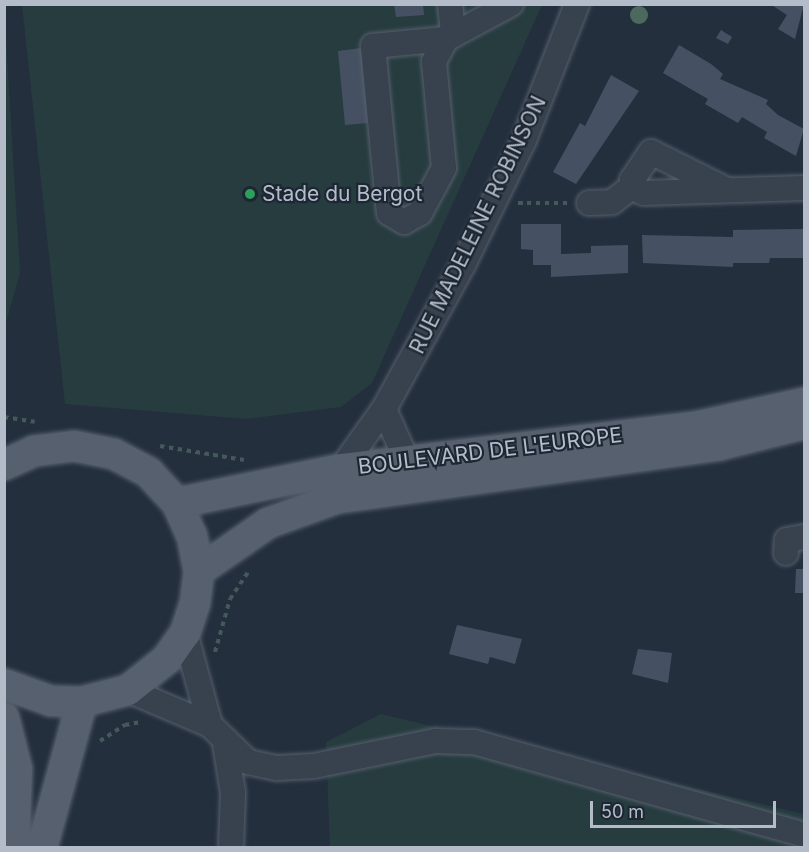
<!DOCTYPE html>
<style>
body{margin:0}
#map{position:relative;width:809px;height:852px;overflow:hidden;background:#242f3e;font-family:Inter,sans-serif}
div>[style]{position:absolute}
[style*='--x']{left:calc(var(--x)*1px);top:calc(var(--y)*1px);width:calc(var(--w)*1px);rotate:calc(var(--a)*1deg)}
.green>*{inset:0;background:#263c3f}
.building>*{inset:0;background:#455162}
.path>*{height:4px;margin-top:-2px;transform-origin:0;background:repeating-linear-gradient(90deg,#44595c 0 4.5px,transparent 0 9px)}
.roads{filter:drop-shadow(0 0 2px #565f6c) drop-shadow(0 0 2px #565f6c)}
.minor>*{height:24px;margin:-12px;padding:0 12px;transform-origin:12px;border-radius:12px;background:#38414e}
.major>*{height:30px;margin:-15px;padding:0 15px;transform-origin:15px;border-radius:15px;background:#56606e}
.trees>*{width:18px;height:18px;margin:-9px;border-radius:50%;background:#4b6a5d}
.dots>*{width:16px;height:16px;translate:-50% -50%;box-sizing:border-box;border:3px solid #1d2633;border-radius:50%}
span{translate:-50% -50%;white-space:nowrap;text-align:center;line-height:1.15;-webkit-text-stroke:4.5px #1d2633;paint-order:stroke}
.poi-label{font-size:21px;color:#b4bcc9}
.left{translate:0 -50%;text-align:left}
.street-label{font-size:21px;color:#b4bcc9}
.frame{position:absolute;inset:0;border:6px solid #b4bcc9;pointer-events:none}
.scale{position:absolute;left:590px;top:801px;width:186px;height:27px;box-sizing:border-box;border:3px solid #b4bcc9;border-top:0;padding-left:8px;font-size:18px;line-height:21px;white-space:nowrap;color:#b4bcc9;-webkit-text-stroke:4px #1d2633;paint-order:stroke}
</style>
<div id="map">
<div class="green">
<i style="clip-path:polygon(22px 5px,542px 5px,372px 383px,341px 407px,246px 419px,65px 404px)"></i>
<i style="clip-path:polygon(4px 6px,20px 273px,5px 326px,4px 326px)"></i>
<i style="clip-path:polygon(381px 714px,804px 814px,804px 847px,330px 847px,326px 742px)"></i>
</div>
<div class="building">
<i style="clip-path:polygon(394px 4px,423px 4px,424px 15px,396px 17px)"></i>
<i style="clip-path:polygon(770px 4px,804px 4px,795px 39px,778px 29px,787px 15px)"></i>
<i style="clip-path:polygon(721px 30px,732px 37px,728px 44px,716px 38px)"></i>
<i style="clip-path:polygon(679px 45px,711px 64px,723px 74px,720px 79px,768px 100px,766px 104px,778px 115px,804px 129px,796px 156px,764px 138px,767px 132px,742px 117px,738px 123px,705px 104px,708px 99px,663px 73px)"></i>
<i style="clip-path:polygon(361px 48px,368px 123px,345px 125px,338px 51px)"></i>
<i style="clip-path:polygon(611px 75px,639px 91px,576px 184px,553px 172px,580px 123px,585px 126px)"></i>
<i style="clip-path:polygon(521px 224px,561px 224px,561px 254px,591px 253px,591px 246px,628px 245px,628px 273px,551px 277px,551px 265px,533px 265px,533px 250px,521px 249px)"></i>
<i style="clip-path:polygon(804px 229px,804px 258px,770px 258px,769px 263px,733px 263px,733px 267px,643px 263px,642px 235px,733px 237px,733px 230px)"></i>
<i style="clip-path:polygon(796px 569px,804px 569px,804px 593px,795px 593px)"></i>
<i style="clip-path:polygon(457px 625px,522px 639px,515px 664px,490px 657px,488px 664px,449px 654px)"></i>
<i style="clip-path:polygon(638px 649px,672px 653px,668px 683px,632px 674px)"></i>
</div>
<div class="path">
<i style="--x:518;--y:203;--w:49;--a:0"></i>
<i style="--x:4;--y:417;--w:31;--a:9"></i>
<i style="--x:160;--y:446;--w:85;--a:9.5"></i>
<i style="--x:215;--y:652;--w:55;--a:-74.2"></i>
<i style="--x:230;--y:599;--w:32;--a:-56"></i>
<i style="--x:100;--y:741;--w:30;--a:-33"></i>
<i style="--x:125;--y:725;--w:16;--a:-11"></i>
</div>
<div class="roads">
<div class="minor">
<i style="--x:450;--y:4;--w:31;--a:84"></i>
<i style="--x:446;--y:39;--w:26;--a:118"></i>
<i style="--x:434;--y:62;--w:106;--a:84.6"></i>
<i style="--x:444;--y:168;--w:51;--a:118.1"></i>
<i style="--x:420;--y:213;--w:18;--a:151"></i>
<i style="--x:404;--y:222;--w:17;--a:-149"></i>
<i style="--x:389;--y:213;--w:168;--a:-95.5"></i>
<i style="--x:373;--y:46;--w:73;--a:-5.5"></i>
<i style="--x:446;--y:39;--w:74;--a:-28.3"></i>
<i style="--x:727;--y:190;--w:85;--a:-153.4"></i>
<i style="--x:651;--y:152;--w:34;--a:124"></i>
<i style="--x:632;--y:180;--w:7;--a:90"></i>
<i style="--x:632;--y:187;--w:13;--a:27"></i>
<i style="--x:644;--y:193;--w:160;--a:-1.8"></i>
<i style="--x:589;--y:203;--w:23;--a:-2"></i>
<i style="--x:612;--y:202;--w:25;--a:-37"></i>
<i style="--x:384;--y:409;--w:57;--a:66.1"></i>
<i style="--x:341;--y:469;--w:74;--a:-54.4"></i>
<i style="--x:384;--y:409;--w:166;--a:-61.3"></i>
<i style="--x:464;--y:263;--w:137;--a:-64"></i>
<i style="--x:524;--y:140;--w:146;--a:-68.7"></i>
<i style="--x:786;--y:553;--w:13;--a:-86"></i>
<i style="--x:787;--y:540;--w:17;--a:-10"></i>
<i style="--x:185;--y:633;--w:95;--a:74.8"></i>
<i style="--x:210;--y:725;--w:53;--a:44.2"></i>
<i style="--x:248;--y:762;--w:30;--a:12"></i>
<i style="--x:277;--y:768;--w:37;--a:-3"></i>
<i style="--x:314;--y:766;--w:125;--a:-11.6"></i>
<i style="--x:436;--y:741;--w:38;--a:2"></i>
<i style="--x:474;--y:742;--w:343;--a:15.7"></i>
<i style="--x:128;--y:690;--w:89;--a:23.1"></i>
<i style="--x:225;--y:743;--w:51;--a:80.9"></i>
<i style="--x:233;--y:793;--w:55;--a:92.1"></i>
</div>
<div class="major">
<i style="--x:4;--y:465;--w:33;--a:-25"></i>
<i style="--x:34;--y:451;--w:40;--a:-7.1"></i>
<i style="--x:74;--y:446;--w:41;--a:11.3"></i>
<i style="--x:114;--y:454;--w:40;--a:28"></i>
<i style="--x:149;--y:473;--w:41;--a:47"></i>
<i style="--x:177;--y:503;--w:36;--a:66"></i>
<i style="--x:192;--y:536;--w:36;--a:79"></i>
<i style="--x:199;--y:571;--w:32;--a:97"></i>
<i style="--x:195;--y:603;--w:32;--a:108"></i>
<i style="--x:185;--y:633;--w:32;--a:125"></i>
<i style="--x:167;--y:659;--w:50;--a:141.5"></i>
<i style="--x:128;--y:690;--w:48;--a:165.4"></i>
<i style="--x:82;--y:702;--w:31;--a:-178"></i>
<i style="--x:51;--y:701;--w:50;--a:-160.1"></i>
<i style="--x:177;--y:503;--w:167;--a:-11.7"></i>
<i style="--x:341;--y:469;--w:362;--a:-6.8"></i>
<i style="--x:700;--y:426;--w:107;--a:-12.5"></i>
<i style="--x:199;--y:571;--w:84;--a:-34.8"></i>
<i style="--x:268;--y:523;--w:74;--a:-19.7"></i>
<i style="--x:338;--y:498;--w:385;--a:-7.9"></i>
<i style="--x:719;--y:445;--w:88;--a:-13.9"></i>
<i style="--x:4;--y:718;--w:53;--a:75.7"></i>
<i style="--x:17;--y:769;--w:79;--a:92.2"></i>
<i style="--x:42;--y:848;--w:151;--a:-74.7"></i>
</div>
</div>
<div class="trees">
<i style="left:639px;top:15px"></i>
</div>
<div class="dots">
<i style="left:250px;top:194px;background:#2e9e5b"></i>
</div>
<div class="poi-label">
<span class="left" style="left:262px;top:194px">Stade du Bergot</span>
</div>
<div class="street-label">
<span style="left:478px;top:225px;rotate:-64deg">RUE MADELEINE ROBINSON</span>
<span style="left:490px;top:451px;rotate:-7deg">BOULEVARD DE L'EUROPE</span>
</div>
<div class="frame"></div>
<div class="scale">50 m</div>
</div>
